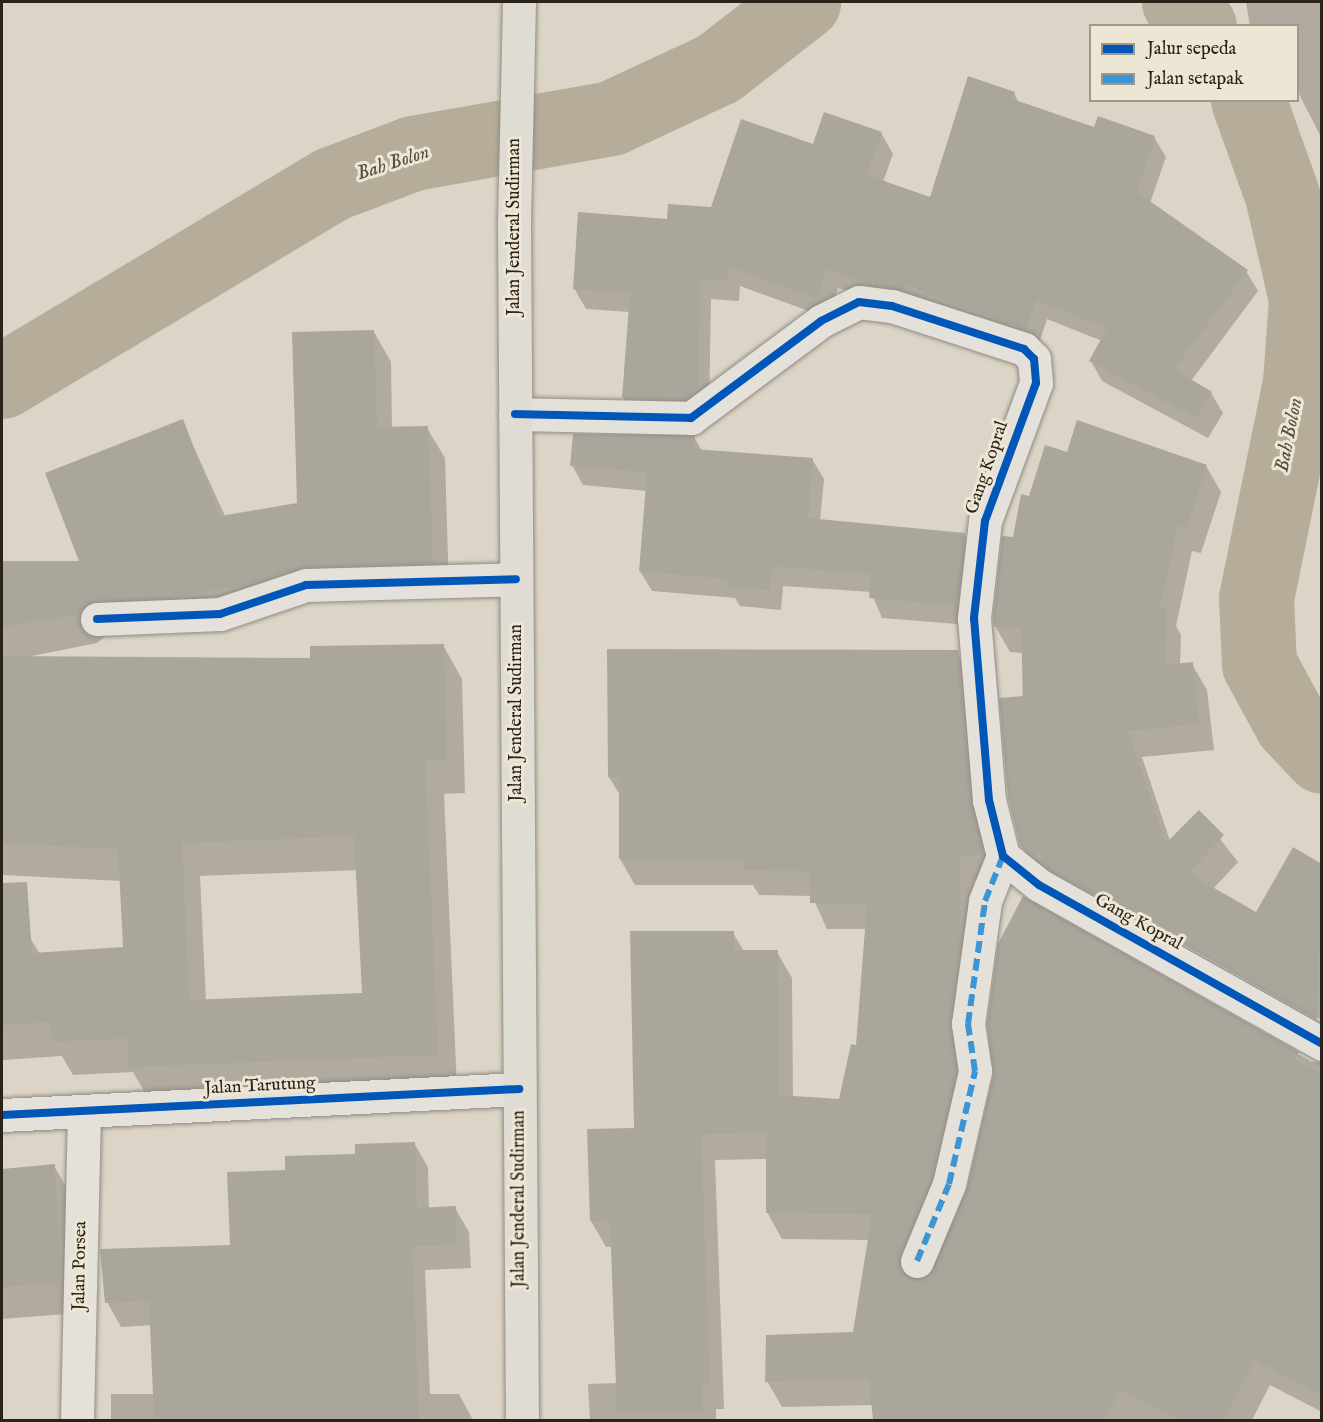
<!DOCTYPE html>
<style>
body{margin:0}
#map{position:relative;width:1323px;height:1422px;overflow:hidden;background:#dcd5c7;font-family:"IM FELL English",serif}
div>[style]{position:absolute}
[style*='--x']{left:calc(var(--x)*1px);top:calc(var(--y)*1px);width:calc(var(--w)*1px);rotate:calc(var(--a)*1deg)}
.shadow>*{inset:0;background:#0003}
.river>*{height:75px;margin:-37.5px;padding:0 37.5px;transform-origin:37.5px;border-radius:37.5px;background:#b6ac9a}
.building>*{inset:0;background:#aba69c}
.roads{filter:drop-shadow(0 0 2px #918b82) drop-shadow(0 0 2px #918b82)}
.street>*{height:33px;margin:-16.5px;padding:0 16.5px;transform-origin:16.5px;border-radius:16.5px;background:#e4e1da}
.primary>*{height:33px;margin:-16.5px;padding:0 16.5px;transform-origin:16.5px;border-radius:16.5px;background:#dfdcd4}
.quiet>*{height:6px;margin-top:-3px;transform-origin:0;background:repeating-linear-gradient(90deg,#3c95d4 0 12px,transparent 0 18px)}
.cycleway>*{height:8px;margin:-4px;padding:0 4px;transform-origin:4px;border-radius:4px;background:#0057b8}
span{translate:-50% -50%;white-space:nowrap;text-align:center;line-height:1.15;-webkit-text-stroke:6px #eee6d5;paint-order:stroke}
.street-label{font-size:18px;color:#2b231a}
.water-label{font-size:20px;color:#564d40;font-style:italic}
.frame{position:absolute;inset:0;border:3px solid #2b231a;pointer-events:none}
.legend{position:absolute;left:1089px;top:24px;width:210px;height:78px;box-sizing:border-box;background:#eee6d5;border:2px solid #a0988a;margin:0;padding:8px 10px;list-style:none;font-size:18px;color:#2b231a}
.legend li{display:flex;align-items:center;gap:12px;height:30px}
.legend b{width:30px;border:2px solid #a0988a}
</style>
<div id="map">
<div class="shadow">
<i style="clip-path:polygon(1246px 2px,1322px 2px,1322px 139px,1298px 92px,1298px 26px,1250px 26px)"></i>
<i style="clip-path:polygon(1014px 93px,1019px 103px,1095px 129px,1154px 137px,1166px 157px,1150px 203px,1246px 271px,1258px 291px,1191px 381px,1211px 393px,1223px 413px,1208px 438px,1102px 381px,1091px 361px,1102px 341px,1047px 319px,1037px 349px,838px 288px,828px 318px,740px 286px,739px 301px,711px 299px,709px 410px,635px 418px,623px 397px,630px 312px,586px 309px,574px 288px,668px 220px,712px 209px,814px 146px,881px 133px,893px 154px,883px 182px,931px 199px)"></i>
<i style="clip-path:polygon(evenodd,374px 332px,391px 362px,392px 428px,427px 428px,445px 458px,449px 592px,323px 596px,113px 630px,97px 643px,22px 658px,312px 660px,443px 645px,462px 679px,465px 793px,444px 794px,457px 1088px,149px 1100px,133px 1072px,73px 1075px,62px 1056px,2px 1060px,2px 939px,30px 938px,40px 954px,124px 949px,121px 881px,2px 875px,2px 563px,81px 562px,182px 421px,225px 516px,299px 504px,374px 332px,358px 870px,363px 995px,206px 1001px,200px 876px,358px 870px)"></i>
<i style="clip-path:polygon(694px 437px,702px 451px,812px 459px,824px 479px,820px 521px,964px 534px,975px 555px,967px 641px,957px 624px,882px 618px,871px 592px,783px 586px,781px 610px,740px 606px,735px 598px,652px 591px,640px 571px,647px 491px,583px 485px,572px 465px)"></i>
<i style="clip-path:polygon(1068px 454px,1206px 466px,1221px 492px,1201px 553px,1192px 551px,1176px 626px,1181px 635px,1180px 665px,1192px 664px,1207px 690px,1214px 750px,1142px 757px,1170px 841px,1199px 812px,1238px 862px,1213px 889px,1256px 915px,1322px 866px,1322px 1020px,1053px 873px,1322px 1024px,1322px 1039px,1037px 872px,1021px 845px,1023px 653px,1010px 652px,995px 626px,1030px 497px)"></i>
<i style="clip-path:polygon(957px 652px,972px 678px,997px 880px,974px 881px,974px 973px,945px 1205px,915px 1279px,920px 1281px,936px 1269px,969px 1189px,995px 1075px,1024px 898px,1312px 1062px,1322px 1062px,1322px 1412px,1270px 1385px,1252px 1420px,874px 1420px,873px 1405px,782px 1407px,767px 1381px,854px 1334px,869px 1240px,782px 1239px,767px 1212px,767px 1159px,715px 1160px,724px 1409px,716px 1409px,716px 1420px,590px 1420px,588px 1384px,618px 1383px,613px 1247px,606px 1247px,591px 1221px,733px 933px,744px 951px,777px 952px,792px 978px,793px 1098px,841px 1100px,858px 1047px,867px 929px,827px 929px,812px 896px,759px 895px,753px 885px,635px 885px,620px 859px,621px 797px,609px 777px)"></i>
<i style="clip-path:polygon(414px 1143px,428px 1167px,429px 1209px,455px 1208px,469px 1232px,471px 1268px,425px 1270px,430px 1394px,459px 1394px,473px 1420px,111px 1420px,111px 1394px,154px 1394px,152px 1325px,121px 1327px,107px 1302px,232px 1247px,287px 1172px)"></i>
<i style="clip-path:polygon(54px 1166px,72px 1197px,78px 1313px,2px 1319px,2px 1170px)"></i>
</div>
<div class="river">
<i style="--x:1179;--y:2;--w:31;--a:50"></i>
<i style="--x:1248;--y:100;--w:101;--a:70.3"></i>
<i style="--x:1282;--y:195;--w:107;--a:77"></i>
<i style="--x:1306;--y:299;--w:83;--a:94.1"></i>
<i style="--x:1300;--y:382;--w:220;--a:101.5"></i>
<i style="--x:1256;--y:598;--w:66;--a:87.4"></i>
<i style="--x:1259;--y:664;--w:67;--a:61.5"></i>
<i style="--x:1291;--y:723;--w:45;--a:46.8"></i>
<i style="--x:2;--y:381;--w:383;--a:-30.9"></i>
<i style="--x:331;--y:184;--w:88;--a:-20.7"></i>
<i style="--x:413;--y:153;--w:201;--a:-10"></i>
<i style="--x:611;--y:118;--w:118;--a:-25"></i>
<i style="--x:718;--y:68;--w:108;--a:-37.8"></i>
</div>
<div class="building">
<i style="clip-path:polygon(968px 76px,1015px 92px,1012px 99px,1094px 127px,1098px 116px,1155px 136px,1137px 192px,1248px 270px,1174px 369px,1212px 392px,1196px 418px,1089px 361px,1107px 328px,1036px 300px,1026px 330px,906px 285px,904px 290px,872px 285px,827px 269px,817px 298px,729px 267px,728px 281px,700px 279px,698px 389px,685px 399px,622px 398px,630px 293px,573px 289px,578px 212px,667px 219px,668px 204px,711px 207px,741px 119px,813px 144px,824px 112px,882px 132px,867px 175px,930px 197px)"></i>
<i style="clip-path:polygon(374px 330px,377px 427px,428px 426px,433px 563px,305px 566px,250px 584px,175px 597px,96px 600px,80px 614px,2px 627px,2px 561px,79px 561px,45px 473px,183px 419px,220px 516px,297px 503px,292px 332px)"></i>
<i style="clip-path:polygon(1077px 420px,1207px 465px,1187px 528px,1178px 525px,1160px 607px,1167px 607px,1165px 665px,1193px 662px,1199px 724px,1128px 731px,1166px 843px,1199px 810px,1224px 835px,1188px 873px,1256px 912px,1293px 847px,1322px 864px,1317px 1020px,1050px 869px,1041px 862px,1044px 855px,1032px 855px,1020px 845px,1008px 797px,999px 698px,1023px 696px,1021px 628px,994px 627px,993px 618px,1002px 536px,1013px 537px,1021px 494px,1029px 496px,1045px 445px,1067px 452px)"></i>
<i style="clip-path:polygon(573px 434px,695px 435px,694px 449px,813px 458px,808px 518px,965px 533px,956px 625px,954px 605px,869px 598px,871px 574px,772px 566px,770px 590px,727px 587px,727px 579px,639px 571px,647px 472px,570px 466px)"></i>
<i style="clip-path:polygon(evenodd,444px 644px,447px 760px,425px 760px,438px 1055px,128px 1067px,127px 1038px,52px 1042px,50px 1022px,2px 1025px,2px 883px,27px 882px,32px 953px,123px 947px,118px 849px,2px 843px,2px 656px,310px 658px,310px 646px,444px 644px,354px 836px,362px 993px,189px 1000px,182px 843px,354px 836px)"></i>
<i style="clip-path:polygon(607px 649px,958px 650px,970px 802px,983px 855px,960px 855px,960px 945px,949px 1022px,956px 1070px,931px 1178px,900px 1254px,902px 1272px,910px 1278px,929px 1275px,967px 1188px,993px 1075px,987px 1024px,998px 944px,1023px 896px,1299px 1052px,1295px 1059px,1322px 1073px,1322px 1395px,1255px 1360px,1224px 1420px,1180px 1420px,1121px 1390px,1105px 1420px,873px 1420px,869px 1379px,765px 1382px,766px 1335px,853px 1332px,872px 1214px,766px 1213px,766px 1133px,701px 1134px,710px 1383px,702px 1383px,703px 1412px,617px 1412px,610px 1221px,590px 1221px,587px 1129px,634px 1128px,630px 931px,734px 931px,734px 950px,778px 950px,779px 1095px,839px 1099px,851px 1044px,856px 1045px,867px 903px,810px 903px,810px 871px,743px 870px,743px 859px,619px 859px,619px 778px,608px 777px)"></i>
<i style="clip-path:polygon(415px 1142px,417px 1208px,456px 1206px,457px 1245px,412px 1246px,419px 1420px,154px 1420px,149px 1301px,105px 1303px,100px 1249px,230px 1245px,227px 1172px,285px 1170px,285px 1156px,355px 1154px,355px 1144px)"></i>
<i style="clip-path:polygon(55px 1164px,61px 1282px,2px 1287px,2px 1169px)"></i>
</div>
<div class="roads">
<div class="street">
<i style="--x:515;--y:414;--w:176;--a:1.3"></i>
<i style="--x:691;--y:418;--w:162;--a:-36.7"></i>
<i style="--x:821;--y:321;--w:42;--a:-26.6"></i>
<i style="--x:859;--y:302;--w:33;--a:7"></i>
<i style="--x:892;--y:306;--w:139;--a:18"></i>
<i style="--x:1024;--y:349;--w:14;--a:45"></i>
<i style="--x:1034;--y:359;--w:24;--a:85"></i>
<i style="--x:1036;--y:383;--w:147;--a:110.3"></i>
<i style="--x:985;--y:521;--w:98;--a:96.5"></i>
<i style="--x:974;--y:618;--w:183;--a:85.3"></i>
<i style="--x:989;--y:800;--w:58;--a:76"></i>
<i style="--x:1003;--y:856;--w:46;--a:38.9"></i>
<i style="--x:1039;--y:885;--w:325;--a:29.3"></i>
<i style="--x:97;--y:619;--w:123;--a:-2.3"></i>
<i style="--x:220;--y:614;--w:91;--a:-18.6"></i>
<i style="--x:306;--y:585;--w:210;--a:-1.6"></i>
<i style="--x:2;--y:1115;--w:518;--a:-2.88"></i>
<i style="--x:917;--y:1261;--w:83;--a:-67.4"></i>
<i style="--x:949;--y:1184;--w:116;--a:-77"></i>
<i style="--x:975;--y:1071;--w:48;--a:-98.5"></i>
<i style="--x:968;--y:1024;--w:124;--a:-82.1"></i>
<i style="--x:985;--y:901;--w:48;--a:-68.2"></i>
<i style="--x:77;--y:1420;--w:309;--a:-88.7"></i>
</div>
<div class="primary">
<i style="--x:519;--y:2;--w:218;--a:91.3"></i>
<i style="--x:514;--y:220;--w:1200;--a:89.62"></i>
</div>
</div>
<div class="quiet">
<i style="--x:917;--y:1261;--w:83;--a:-67.4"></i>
<i style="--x:949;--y:1184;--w:116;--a:-77"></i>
<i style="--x:975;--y:1071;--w:48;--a:-98.5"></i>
<i style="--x:968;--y:1024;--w:124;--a:-82.1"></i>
<i style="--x:985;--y:901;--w:48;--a:-68.2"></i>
</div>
<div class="cycleway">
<i style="--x:515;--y:414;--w:176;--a:1.3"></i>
<i style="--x:691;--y:418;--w:162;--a:-36.7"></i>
<i style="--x:821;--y:321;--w:42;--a:-26.6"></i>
<i style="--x:859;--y:302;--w:33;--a:7"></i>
<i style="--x:892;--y:306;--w:139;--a:18"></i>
<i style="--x:1024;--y:349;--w:14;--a:45"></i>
<i style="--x:1034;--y:359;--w:24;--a:85"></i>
<i style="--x:1036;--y:383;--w:147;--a:110.3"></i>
<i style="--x:985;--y:521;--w:98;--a:96.5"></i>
<i style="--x:974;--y:618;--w:183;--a:85.3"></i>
<i style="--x:989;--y:800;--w:58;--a:76"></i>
<i style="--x:1003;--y:856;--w:46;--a:38.9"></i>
<i style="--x:1039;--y:885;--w:325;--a:29.3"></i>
<i style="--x:97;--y:619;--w:123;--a:-2.3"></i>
<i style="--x:220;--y:614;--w:91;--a:-18.6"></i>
<i style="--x:306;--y:585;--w:210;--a:-1.6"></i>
<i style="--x:2;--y:1115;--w:518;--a:-2.88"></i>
</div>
<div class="street-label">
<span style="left:515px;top:227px;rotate:-90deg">Jalan Jenderal Sudirman</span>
<span style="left:988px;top:468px;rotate:-71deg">Gang Kopral</span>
<span style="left:517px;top:713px;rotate:-90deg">Jalan Jenderal Sudirman</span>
<span style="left:1138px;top:923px;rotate:29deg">Gang Kopral</span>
<span style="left:260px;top:1087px;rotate:-3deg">Jalan Tarutung</span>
<span style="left:520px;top:1199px;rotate:-90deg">Jalan Jenderal Sudirman</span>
<span style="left:81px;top:1266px;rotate:-89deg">Jalan Porsea</span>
</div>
<div class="water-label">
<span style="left:393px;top:163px;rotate:-18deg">Bah Bolon</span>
<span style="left:1289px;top:435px;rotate:-79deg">Bah Bolon</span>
</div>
<div class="frame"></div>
<ul class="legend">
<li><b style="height:8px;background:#0057b8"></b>Jalur sepeda</li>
<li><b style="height:8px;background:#3c95d4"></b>Jalan setapak</li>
</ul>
</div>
